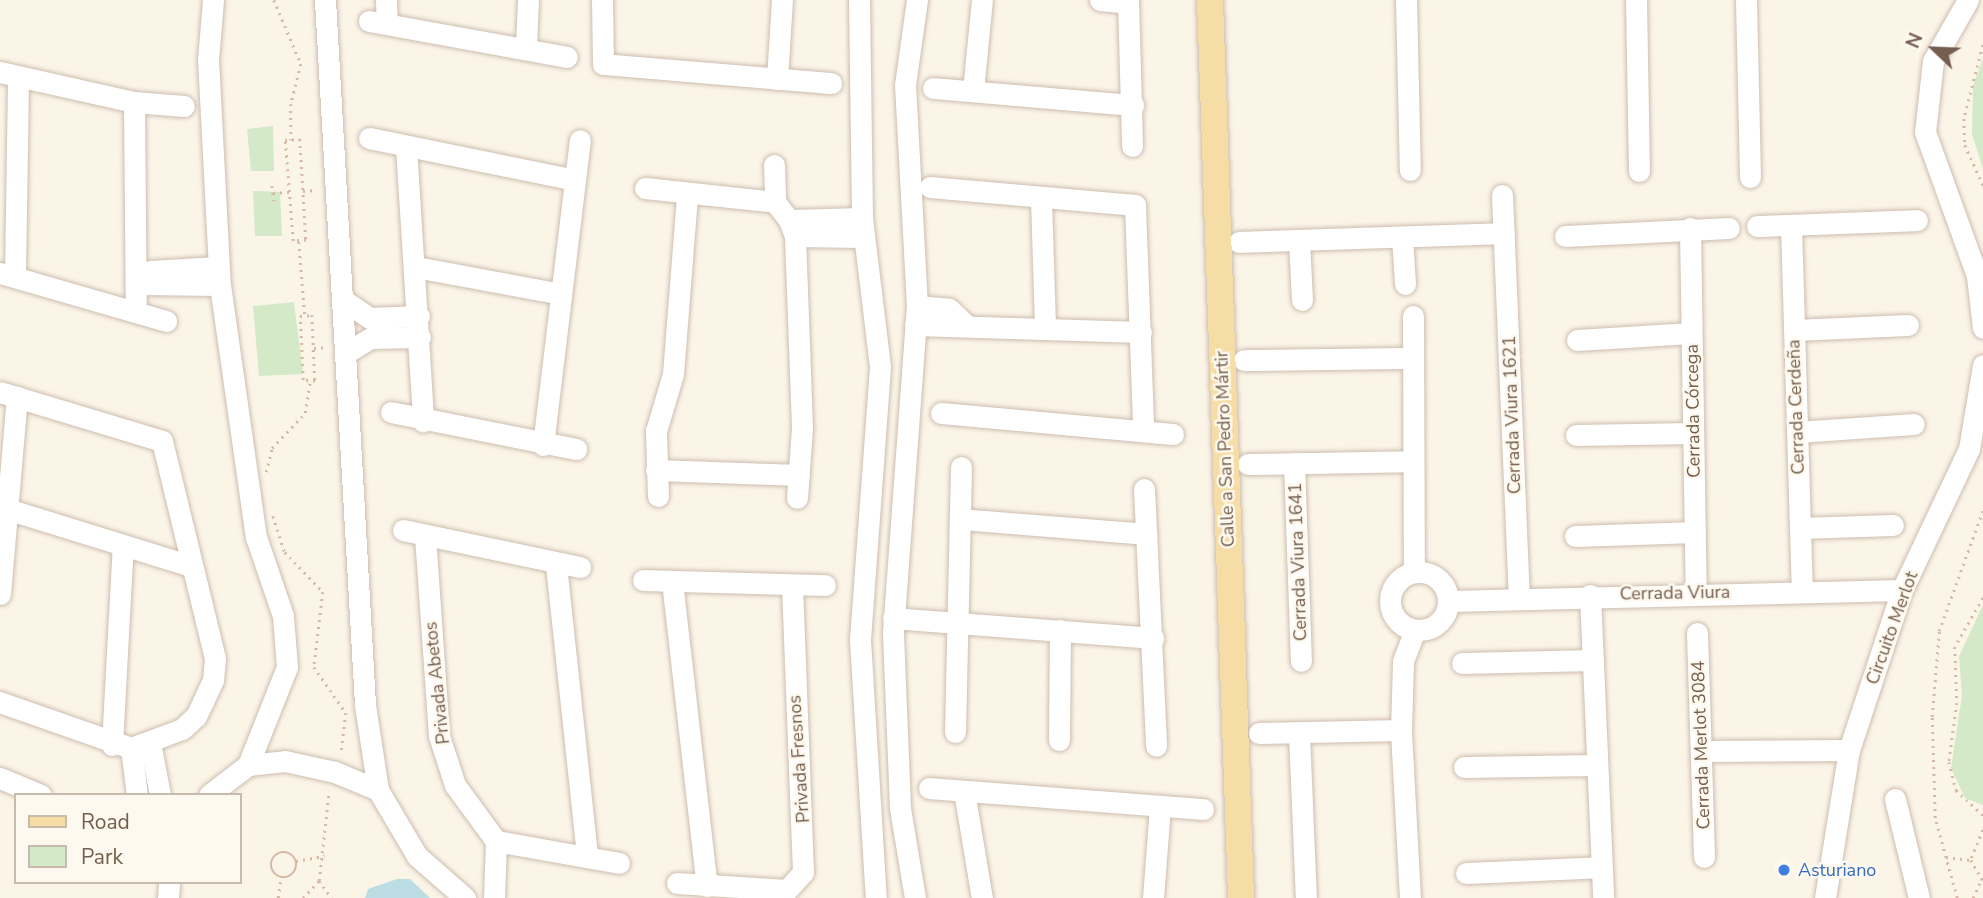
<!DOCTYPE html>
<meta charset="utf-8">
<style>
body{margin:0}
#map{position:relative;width:1983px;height:898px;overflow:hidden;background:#fbf5e8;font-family:"Nunito Sans",sans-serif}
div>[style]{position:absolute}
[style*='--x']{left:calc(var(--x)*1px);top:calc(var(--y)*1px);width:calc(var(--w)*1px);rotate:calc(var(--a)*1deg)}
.green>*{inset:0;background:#d3e9c7}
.water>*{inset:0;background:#bddde4}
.path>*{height:2.5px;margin-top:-1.25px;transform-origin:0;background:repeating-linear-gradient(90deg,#d5b9a4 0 2px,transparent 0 7px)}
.path>.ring{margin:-1.25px;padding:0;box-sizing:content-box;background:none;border:2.5px solid #d5b9a4;border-radius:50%}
.roads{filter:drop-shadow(0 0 2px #cdbdaf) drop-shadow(0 0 2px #cdbdaf)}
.minor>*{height:21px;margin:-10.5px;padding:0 10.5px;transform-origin:10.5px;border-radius:10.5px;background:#fff}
.minor>.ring{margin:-10.5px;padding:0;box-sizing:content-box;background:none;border:21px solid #fff;border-radius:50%}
.major>*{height:26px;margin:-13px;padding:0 13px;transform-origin:13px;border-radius:13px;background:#f6dca5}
.dots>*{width:19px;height:19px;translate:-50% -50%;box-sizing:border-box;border:4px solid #fef9ee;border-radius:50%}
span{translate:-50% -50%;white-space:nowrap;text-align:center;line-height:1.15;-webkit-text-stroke:5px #fef9ee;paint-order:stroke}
.street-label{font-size:18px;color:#745d4d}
.shop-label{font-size:18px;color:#366cbe}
.left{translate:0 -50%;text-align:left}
.legend{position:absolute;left:14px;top:793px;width:228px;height:91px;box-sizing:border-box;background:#fef9ee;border:2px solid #c7bbae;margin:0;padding:9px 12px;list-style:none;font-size:21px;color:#745d4d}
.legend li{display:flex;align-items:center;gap:14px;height:35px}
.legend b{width:35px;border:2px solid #c7bbae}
.north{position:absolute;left:1899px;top:14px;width:70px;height:70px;-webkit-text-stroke:5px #fef9ee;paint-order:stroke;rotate:293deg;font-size:19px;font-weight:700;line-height:28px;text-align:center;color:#745d4d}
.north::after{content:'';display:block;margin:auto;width:24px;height:32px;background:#745d4d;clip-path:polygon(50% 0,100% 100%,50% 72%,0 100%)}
</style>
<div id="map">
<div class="green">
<i style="clip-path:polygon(1983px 58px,1983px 169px,1972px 134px,1973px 86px)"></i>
<i style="clip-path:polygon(273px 126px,274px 171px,251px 171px,247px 129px)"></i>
<i style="clip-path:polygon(253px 191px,280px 192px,282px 236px,255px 236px)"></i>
<i style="clip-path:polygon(294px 302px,303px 374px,259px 376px,253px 306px)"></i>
<i style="clip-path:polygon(1983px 605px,1983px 805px,1965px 798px,1951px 768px,1962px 695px,1959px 656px)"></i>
</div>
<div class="water">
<i style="clip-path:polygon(397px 879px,410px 879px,430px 898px,365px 898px,368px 889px)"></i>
</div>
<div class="path">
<i style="--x:274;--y:0;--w:69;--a:67.1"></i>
<i style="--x:301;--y:64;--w:41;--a:104"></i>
<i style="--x:291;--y:104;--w:36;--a:90"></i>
<i style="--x:1983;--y:45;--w:76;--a:104.4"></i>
<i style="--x:1964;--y:119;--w:26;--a:88"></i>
<i style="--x:1965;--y:145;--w:44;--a:65.8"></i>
<i style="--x:300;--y:139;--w:101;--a:86.6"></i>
<i style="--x:306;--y:240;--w:13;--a:176"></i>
<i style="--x:293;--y:241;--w:101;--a:-94.5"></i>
<i style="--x:285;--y:140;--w:15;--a:-4"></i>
<i style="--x:272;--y:186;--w:15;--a:82"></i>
<i style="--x:303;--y:191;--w:14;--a:-4"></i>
<i style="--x:273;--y:193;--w:16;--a:-4"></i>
<i style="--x:299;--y:242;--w:74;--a:85.4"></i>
<i style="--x:312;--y:315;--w:66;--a:87.4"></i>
<i style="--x:315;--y:381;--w:12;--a:-175"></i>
<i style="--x:303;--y:380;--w:64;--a:-92.7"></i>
<i style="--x:300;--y:316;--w:12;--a:-5"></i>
<i style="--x:314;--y:348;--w:14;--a:-4"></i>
<i style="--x:266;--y:472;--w:25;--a:-76"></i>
<i style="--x:272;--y:448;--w:48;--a:-46.7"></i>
<i style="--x:305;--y:413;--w:32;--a:-81"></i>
<i style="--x:273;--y:516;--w:38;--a:72"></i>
<i style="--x:285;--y:552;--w:55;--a:46.5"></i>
<i style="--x:323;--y:592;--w:76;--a:96.8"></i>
<i style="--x:314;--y:667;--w:56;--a:55.2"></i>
<i style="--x:346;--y:713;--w:42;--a:96.8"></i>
<i style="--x:1983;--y:598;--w:56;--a:119.7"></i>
<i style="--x:1955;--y:647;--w:56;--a:88"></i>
<i style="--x:1957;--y:703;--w:60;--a:97.7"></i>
<i style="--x:1949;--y:762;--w:29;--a:76"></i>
<i style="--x:1956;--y:790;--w:37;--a:43"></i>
<i style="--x:1983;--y:830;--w:32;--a:112"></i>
<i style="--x:1971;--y:860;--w:24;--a:60"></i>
<i class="ring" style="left:271px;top:852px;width:23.5px;height:23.5px"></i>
<i style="--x:1946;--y:857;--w:25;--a:7"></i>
<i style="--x:296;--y:861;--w:29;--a:-10"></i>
<i style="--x:319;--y:881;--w:21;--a:53"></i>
<i style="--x:278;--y:898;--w:21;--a:-82"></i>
<i style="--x:303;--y:898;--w:23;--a:-47"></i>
<i style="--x:319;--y:881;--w:91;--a:-83.7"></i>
<i style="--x:1957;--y:898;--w:83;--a:-105.4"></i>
<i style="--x:1935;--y:818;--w:101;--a:-91.7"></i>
<i style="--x:1932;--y:717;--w:86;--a:-85.3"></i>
<i style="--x:1939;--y:631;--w:129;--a:-70"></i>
<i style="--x:1973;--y:898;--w:20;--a:-66"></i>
</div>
<div class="roads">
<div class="minor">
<i style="--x:213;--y:0;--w:59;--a:94.8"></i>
<i style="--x:208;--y:59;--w:226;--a:87"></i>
<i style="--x:220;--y:285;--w:255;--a:81.9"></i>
<i style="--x:256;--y:537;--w:83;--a:71.1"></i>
<i style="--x:283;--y:616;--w:51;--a:85.5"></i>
<i style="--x:287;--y:667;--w:105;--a:111.7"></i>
<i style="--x:325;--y:0;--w:706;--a:86.75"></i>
<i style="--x:365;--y:705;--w:86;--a:81.3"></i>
<i style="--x:386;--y:0;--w:23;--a:88"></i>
<i style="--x:602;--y:0;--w:64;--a:89.1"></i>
<i style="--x:603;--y:64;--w:229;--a:4.8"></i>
<i style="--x:859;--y:0;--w:218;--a:89.2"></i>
<i style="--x:862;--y:218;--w:150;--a:83.1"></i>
<i style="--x:880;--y:367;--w:274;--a:94.2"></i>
<i style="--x:860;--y:640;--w:258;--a:86.5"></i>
<i style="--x:1100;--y:0;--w:28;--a:6"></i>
<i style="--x:1128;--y:0;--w:146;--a:88.4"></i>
<i style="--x:1406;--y:0;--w:170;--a:88.7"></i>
<i style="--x:1636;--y:0;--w:171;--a:89"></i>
<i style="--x:1746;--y:0;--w:177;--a:88.7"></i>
<i style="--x:1968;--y:0;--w:70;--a:119.8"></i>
<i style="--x:1933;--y:61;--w:71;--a:96.4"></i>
<i style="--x:1925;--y:132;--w:153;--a:70.1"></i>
<i style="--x:1977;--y:276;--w:52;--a:83.4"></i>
<i style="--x:369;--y:21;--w:201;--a:10.3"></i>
<i style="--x:526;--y:46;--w:46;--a:-87.5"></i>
<i style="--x:0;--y:72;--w:137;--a:12.6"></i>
<i style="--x:134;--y:102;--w:50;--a:4.6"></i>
<i style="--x:777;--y:79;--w:79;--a:-86.4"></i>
<i style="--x:933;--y:88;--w:201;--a:4.9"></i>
<i style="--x:973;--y:91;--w:91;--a:-84.4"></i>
<i style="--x:134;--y:102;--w:210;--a:89.5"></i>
<i style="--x:369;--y:138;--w:210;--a:11.5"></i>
<i style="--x:406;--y:147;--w:275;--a:86.4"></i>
<i style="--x:774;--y:165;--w:37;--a:88"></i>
<i style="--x:930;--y:187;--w:206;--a:5"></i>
<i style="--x:1135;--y:205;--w:223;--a:87.9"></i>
<i style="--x:645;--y:188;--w:131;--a:6.1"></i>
<i style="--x:775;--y:202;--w:23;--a:52"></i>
<i style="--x:789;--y:220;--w:17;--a:69"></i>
<i style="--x:795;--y:236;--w:192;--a:87.9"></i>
<i style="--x:802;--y:428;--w:70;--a:94.1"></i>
<i style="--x:1502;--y:195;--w:401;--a:87.6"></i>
<i style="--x:1041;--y:199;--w:128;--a:88.2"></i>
<i style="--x:789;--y:220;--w:73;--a:-1.6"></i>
<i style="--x:1791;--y:225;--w:365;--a:88.3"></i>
<i style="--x:1757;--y:226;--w:160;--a:-2.1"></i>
<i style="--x:1690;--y:228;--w:365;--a:89.1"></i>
<i style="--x:795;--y:236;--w:68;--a:0.8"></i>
<i style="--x:1565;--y:236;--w:164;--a:-2.8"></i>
<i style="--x:1402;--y:237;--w:47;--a:86.3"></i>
<i style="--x:1299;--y:241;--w:59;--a:87.1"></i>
<i style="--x:1239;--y:242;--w:265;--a:-1.9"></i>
<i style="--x:416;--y:267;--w:147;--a:10.5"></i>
<i style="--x:150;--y:271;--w:68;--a:-3.4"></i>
<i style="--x:0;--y:273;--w:173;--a:16.1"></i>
<i style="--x:15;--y:274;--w:197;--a:-89.1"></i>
<i style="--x:139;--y:284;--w:81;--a:0.7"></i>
<i style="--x:346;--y:302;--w:29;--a:34"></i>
<i style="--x:370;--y:318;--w:49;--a:-2.3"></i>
<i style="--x:917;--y:306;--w:32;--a:5"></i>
<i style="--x:949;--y:309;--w:23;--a:43"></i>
<i style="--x:1413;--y:316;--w:256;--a:89.8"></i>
<i style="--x:915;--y:325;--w:226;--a:1.8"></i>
<i style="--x:1794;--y:330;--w:114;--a:-2.5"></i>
<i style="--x:1577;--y:340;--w:114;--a:-3.5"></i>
<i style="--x:349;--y:351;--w:26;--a:-31"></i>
<i style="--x:371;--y:338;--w:49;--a:-1.2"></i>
<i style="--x:1244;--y:360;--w:168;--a:-0.7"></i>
<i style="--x:0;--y:392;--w:169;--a:16.8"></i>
<i style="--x:162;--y:441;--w:223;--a:76.3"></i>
<i style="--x:215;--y:658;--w:22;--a:95"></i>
<i style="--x:213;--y:680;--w:40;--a:115"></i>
<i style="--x:196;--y:716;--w:19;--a:137"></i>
<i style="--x:182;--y:729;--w:54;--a:159.6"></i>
<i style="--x:131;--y:748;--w:139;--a:-160.7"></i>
<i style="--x:391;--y:412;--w:189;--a:11.3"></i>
<i style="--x:941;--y:413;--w:233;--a:5.2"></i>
<i style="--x:1797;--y:432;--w:117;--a:-3.9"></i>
<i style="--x:1576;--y:435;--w:117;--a:-1"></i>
<i style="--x:543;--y:445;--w:307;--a:-83.1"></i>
<i style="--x:1294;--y:463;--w:198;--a:88"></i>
<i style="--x:1248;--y:464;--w:165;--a:-1"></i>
<i style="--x:656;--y:470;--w:143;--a:2"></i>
<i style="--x:1144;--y:489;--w:257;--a:87.3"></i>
<i style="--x:658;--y:496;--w:65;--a:-91.8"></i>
<i style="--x:656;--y:431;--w:59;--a:-73.4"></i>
<i style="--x:673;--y:374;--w:180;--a:-85.5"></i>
<i style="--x:7;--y:509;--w:193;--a:17.2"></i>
<i style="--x:960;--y:519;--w:187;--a:4.6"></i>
<i style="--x:1800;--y:528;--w:93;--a:-1.8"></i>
<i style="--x:403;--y:530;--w:181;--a:11.8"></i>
<i style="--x:425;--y:536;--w:200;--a:86"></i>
<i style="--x:439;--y:736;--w:52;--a:71.9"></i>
<i style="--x:455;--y:785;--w:69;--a:53.8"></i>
<i style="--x:496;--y:841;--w:57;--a:92"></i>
<i style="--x:1575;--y:536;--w:120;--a:-1.9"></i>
<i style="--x:556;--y:565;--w:290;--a:83.9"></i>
<i class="ring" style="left:1390px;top:572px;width:37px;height:37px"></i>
<i style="--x:643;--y:580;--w:182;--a:1.6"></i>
<i style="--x:672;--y:581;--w:307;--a:83.5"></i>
<i style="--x:0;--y:594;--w:198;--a:-85.1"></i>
<i style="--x:1590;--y:595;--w:302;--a:87.5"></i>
<i style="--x:1449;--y:601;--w:453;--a:-1.4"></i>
<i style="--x:893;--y:618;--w:261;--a:4.4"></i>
<i style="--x:1697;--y:633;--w:224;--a:88.2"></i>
<i style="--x:1462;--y:663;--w:131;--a:-1.3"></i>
<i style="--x:955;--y:732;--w:265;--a:-88.7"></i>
<i style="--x:1259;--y:733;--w:142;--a:-1.2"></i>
<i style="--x:1299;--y:734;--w:164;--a:87.6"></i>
<i style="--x:1059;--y:740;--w:110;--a:-89.5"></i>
<i style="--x:150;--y:743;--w:53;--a:79.1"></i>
<i style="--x:112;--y:745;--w:200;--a:-86.9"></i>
<i style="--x:131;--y:748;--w:47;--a:82.7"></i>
<i style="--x:1701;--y:751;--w:148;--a:-0.4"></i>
<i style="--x:1464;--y:767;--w:133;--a:-0.9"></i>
<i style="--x:0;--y:778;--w:44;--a:22.5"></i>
<i style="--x:929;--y:788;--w:275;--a:4.4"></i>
<i style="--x:964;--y:791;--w:109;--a:80.5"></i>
<i style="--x:209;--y:795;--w:49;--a:-37.6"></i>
<i style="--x:248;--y:765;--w:37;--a:-6"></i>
<i style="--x:285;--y:761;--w:51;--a:12.4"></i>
<i style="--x:335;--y:772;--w:47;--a:22.7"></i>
<i style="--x:378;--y:790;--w:77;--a:59.4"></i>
<i style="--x:417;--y:856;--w:64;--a:41.2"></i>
<i style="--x:1895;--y:799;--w:102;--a:76.4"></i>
<i style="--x:496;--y:841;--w:125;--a:10.1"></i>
<i style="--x:1466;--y:873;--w:135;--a:-2.5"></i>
<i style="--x:677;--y:883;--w:110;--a:3.6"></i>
<i style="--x:787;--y:890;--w:24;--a:-48"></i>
<i style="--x:803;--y:872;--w:285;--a:-92.2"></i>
<i style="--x:168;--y:898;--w:16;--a:-86"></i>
<i style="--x:915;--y:898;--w:91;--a:-99.5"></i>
<i style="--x:900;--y:808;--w:176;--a:-92.3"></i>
<i style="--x:893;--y:632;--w:327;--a:-85.8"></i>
<i style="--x:917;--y:306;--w:221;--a:-93.1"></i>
<i style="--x:905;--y:85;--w:86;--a:-82"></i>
<i style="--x:1153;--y:898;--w:90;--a:-85.6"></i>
<i style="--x:1410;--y:898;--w:168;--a:-93.1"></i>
<i style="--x:1401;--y:730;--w:69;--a:-88.3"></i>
<i style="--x:1403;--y:661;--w:33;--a:-69"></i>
<i style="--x:1825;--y:898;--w:150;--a:-80.8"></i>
<i style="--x:1849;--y:750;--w:169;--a:-71.7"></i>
<i style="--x:1902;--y:590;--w:156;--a:-64.6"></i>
<i style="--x:1969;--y:449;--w:85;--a:-80.5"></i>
</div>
<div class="major">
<i style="--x:1210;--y:0;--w:899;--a:88.02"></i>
</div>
</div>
<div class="dots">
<i style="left:1784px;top:870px;background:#3f7fe0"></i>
</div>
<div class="street-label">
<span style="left:1796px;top:407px;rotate:-92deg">Cerrada Cerdeña</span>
<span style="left:1693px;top:411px;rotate:-91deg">Cerrada Córcega</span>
<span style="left:1512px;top:415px;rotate:-92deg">Cerrada Viura 1621</span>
<span style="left:1225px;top:449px;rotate:-92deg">Calle a San Pedro Mártir</span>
<span style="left:1298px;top:562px;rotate:-92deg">Cerrada Viura 1641</span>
<span style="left:1675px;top:593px;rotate:-1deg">Cerrada Viura</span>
<span style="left:1892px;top:628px;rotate:-70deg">Circuito Merlot</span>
<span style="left:437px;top:683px;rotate:-96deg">Privada Abetos</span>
<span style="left:1701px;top:745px;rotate:-92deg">Cerrada Merlot 3084</span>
<span style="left:799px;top:759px;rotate:-94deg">Privada Fresnos</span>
</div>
<div class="shop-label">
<span class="left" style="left:1798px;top:870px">Asturiano</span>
</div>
<ul class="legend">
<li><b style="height:9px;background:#f6dca5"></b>Road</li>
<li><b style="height:19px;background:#d3e9c7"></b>Park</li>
</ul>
<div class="north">N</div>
</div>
